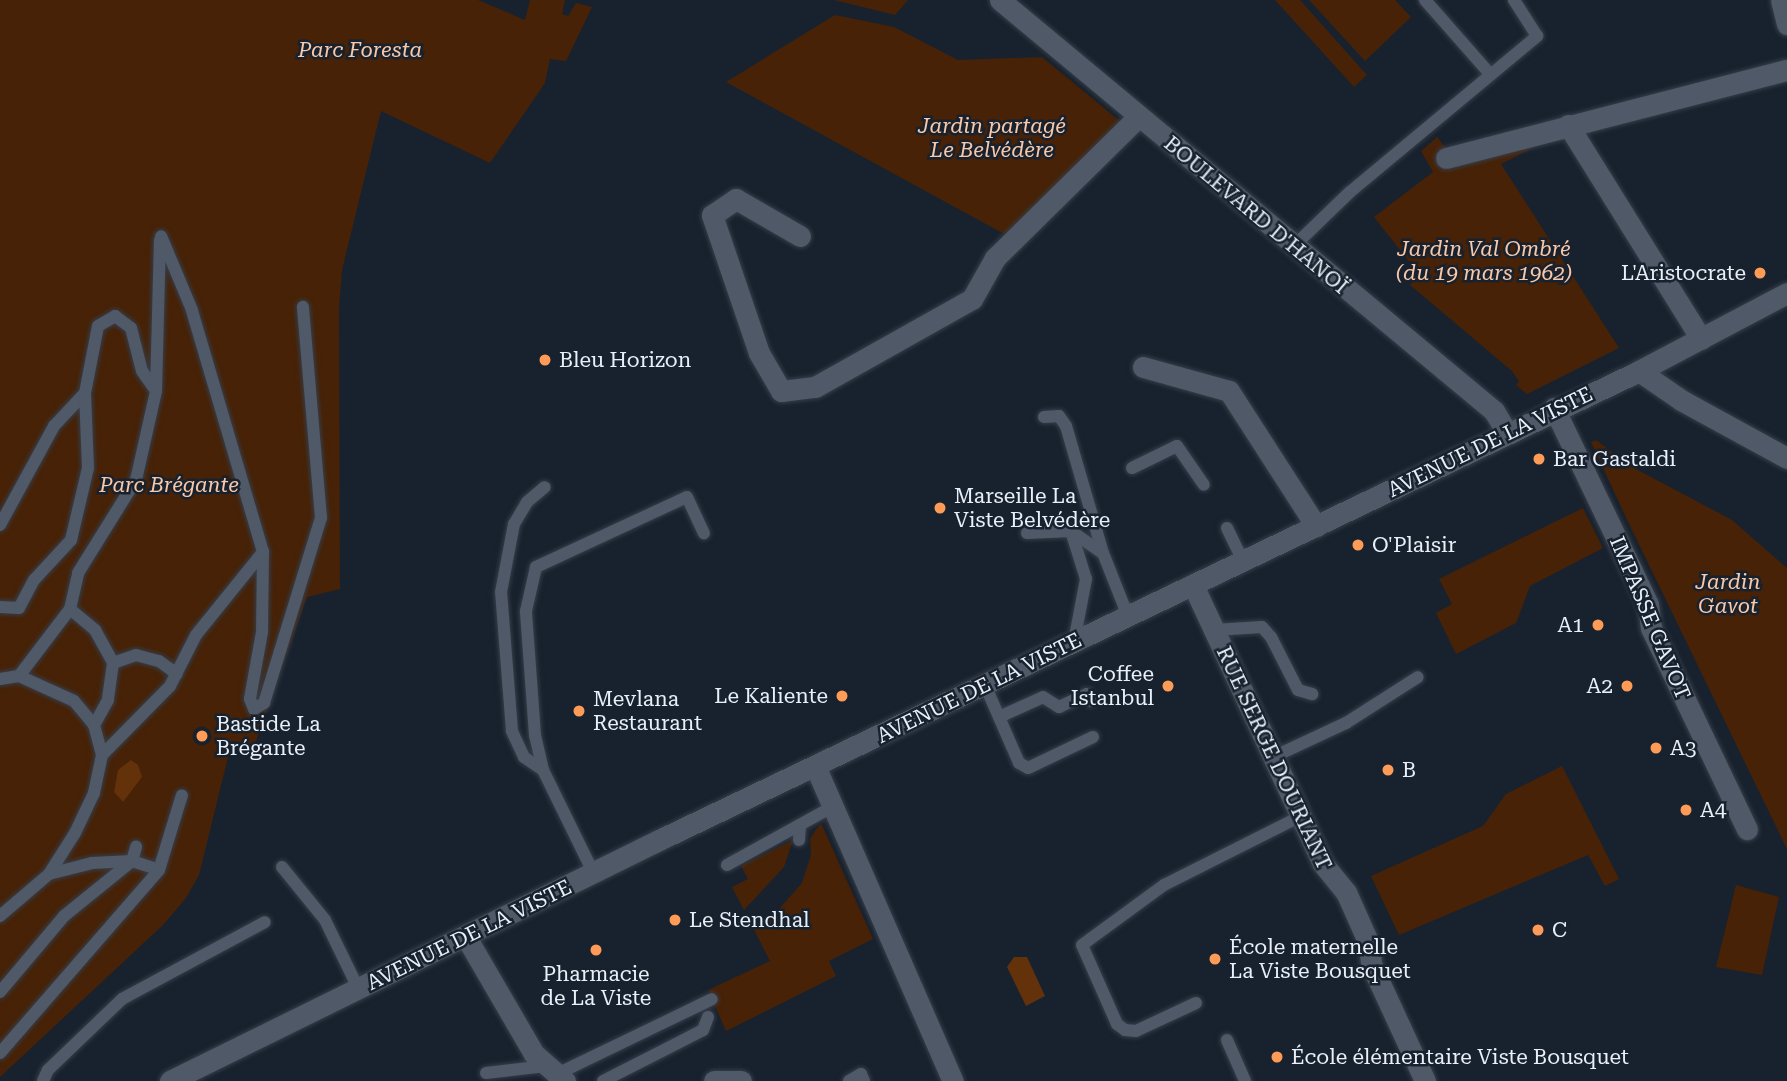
<!DOCTYPE html>
<meta charset="utf-8">
<style>
body{margin:0}
#map{position:relative;width:1787px;height:1081px;overflow:hidden;background:#18222e;font-family:"Roboto Serif",serif}
div>[style]{position:absolute}
[style*='--x']{left:calc(var(--x)*1px);top:calc(var(--y)*1px);width:calc(var(--w)*1px);rotate:calc(var(--a)*1deg)}
.green>*{inset:0;background:#472206}
.water>*{inset:0;background:#63320a}
.roads{filter:drop-shadow(0 0 2px #363d48) drop-shadow(0 0 2px #363d48)}
.lane>*{height:12px;margin:-6px;padding:0 6px;transform-origin:6px;border-radius:6px;background:#4f5968}
.street>*{height:21px;margin:-10.5px;padding:0 10.5px;transform-origin:10.5px;border-radius:10.5px;background:#4f5968}
.secondary>*{height:21px;margin:-10.5px;padding:0 10.5px;transform-origin:10.5px;border-radius:10.5px;background:#4f5968}
.dots>*{width:19px;height:19px;translate:-50% -50%;box-sizing:border-box;border:4px solid #18222e;border-radius:50%}
span{translate:-50% -50%;white-space:nowrap;text-align:center;line-height:1.15;-webkit-text-stroke:5px #18222e;paint-order:stroke}
.park-label{font-size:21px;color:#f9c8a9;font-style:italic}
.street-label{font-size:21px;color:#e8eff8}
.poi-label{font-size:21px;color:#e8eff8}
.right{translate:-100% -50%;text-align:right}
.left{translate:0 -50%;text-align:left}
</style>
<div id="map">
<div class="green">
<i style="clip-path:polygon(0 0,478px 0,525px 20px,530px 0,565px 0,562px 14px,568px 16px,576px 3px,592px 7px,566px 61px,550px 59px,545px 83px,490px 163px,381px 111px,342px 270px,339px 308px,340px 589px,307px 597px,255px 744px,232px 741px,199px 875px,186px 898px,163px 925px,0 1077px)"></i>
<i style="clip-path:polygon(834px 0,908px 0,895px 15px)"></i>
<i style="clip-path:polygon(1275px 0,1300px 0,1367px 75px,1354px 87px)"></i>
<i style="clip-path:polygon(1309px 0,1395px 0,1411px 17px,1365px 61px)"></i>
<i style="clip-path:polygon(835px 15px,894px 27px,958px 60px,1042px 57px,1121px 122px,1006px 235px,726px 82px)"></i>
<i style="clip-path:polygon(1437px 137px,1447px 150px,1551px 139px,1501px 164px,1619px 348px,1527px 394px,1516px 385px,1519px 381px,1512px 371px,1410px 285px,1419px 274px,1374px 217px,1433px 172px,1421px 151px)"></i>
<i style="clip-path:polygon(1596px 440px,1632px 467px,1732px 520px,1787px 568px,1787px 849px,1628px 522px,1591px 442px)"></i>
<i style="clip-path:polygon(1583px 508px,1603px 548px,1530px 586px,1516px 623px,1456px 654px,1436px 613px,1452px 604px,1439px 579px)"></i>
<i style="clip-path:polygon(1562px 766px,1619px 879px,1605px 886px,1588px 855px,1399px 935px,1371px 876px,1483px 826px,1506px 794px)"></i>
<i style="clip-path:polygon(821px 823px,873px 939px,829px 961px,836px 976px,726px 1031px,708px 990px,770px 961px,753px 928px,771px 918px,802px 883px,811px 855px,810px 838px)"></i>
<i style="clip-path:polygon(793px 840px,784px 867px,744px 910px,732px 887px,748px 879px,741px 866px)"></i>
<i style="clip-path:polygon(1736px 885px,1779px 897px,1762px 975px,1716px 967px)"></i>
</div>
<div class="water">
<i style="clip-path:polygon(131px 760px,138px 765px,142px 777px,123px 802px,114px 792px,118px 770px)"></i>
<i style="clip-path:polygon(1014px 957px,1027px 957px,1045px 996px,1026px 1006px,1007px 967px)"></i>
</div>
<div class="roads">
<div class="lane">
<i style="--x:1425;--y:0;--w:98;--a:48.7"></i>
<i style="--x:1294;--y:246;--w:78;--a:-44"></i>
<i style="--x:1350;--y:192;--w:244;--a:-39.8"></i>
<i style="--x:1537;--y:36;--w:43;--a:-122.6"></i>
<i style="--x:1044;--y:417;--w:15;--a:-4"></i>
<i style="--x:1059;--y:416;--w:12;--a:55"></i>
<i style="--x:1066;--y:426;--w:132;--a:73.8"></i>
<i style="--x:1132;--y:468;--w:50;--a:-26.1"></i>
<i style="--x:1177;--y:446;--w:47;--a:55.3"></i>
<i style="--x:0;--y:525;--w:113;--a:-61.4"></i>
<i style="--x:54;--y:426;--w:45;--a:-46.8"></i>
<i style="--x:1227;--y:528;--w:37;--a:64"></i>
<i style="--x:1071;--y:531;--w:50;--a:72.6"></i>
<i style="--x:1086;--y:579;--w:64;--a:100.8"></i>
<i style="--x:1027;--y:533;--w:44;--a:-2.6"></i>
<i style="--x:1071;--y:531;--w:39;--a:35"></i>
<i style="--x:1103;--y:553;--w:68;--a:68.4"></i>
<i style="--x:263;--y:552;--w:80;--a:90.7"></i>
<i style="--x:262;--y:632;--w:68;--a:100.2"></i>
<i style="--x:250;--y:699;--w:11;--a:68"></i>
<i style="--x:254;--y:709;--w:12;--a:-31"></i>
<i style="--x:264;--y:703;--w:194;--a:-72.9"></i>
<i style="--x:321;--y:518;--w:212;--a:-94.9"></i>
<i style="--x:0;--y:607;--w:19;--a:3"></i>
<i style="--x:19;--y:608;--w:32;--a:-62"></i>
<i style="--x:34;--y:580;--w:54;--a:-47.2"></i>
<i style="--x:71;--y:540;--w:74;--a:-76.7"></i>
<i style="--x:88;--y:468;--w:75;--a:-92.3"></i>
<i style="--x:85;--y:393;--w:68;--a:-79"></i>
<i style="--x:98;--y:326;--w:20;--a:-30"></i>
<i style="--x:115;--y:316;--w:20;--a:37"></i>
<i style="--x:131;--y:328;--w:44;--a:75.7"></i>
<i style="--x:142;--y:371;--w:24;--a:55"></i>
<i style="--x:70;--y:609;--w:33;--a:40"></i>
<i style="--x:95;--y:630;--w:38;--a:61"></i>
<i style="--x:113;--y:663;--w:37;--a:98"></i>
<i style="--x:108;--y:700;--w:29;--a:119"></i>
<i style="--x:1214;--y:630;--w:48;--a:-3.6"></i>
<i style="--x:1262;--y:627;--w:13;--a:48"></i>
<i style="--x:1271;--y:637;--w:59;--a:63"></i>
<i style="--x:1298;--y:690;--w:15;--a:16"></i>
<i style="--x:113;--y:663;--w:24;--a:-19"></i>
<i style="--x:136;--y:655;--w:24;--a:15"></i>
<i style="--x:159;--y:661;--w:22;--a:36"></i>
<i style="--x:19;--y:676;--w:84;--a:-52.7"></i>
<i style="--x:70;--y:609;--w:37;--a:-77"></i>
<i style="--x:78;--y:573;--w:110;--a:-58.1"></i>
<i style="--x:136;--y:480;--w:91;--a:-77.3"></i>
<i style="--x:156;--y:391;--w:151;--a:-88.5"></i>
<i style="--x:0;--y:679;--w:19;--a:-9"></i>
<i style="--x:19;--y:676;--w:60;--a:24.4"></i>
<i style="--x:74;--y:701;--w:31;--a:50"></i>
<i style="--x:94;--y:725;--w:31;--a:75"></i>
<i style="--x:102;--y:755;--w:39;--a:102"></i>
<i style="--x:94;--y:793;--w:44;--a:115.4"></i>
<i style="--x:75;--y:833;--w:49;--a:122.4"></i>
<i style="--x:49;--y:874;--w:65;--a:139.4"></i>
<i style="--x:985;--y:685;--w:85;--a:66.4"></i>
<i style="--x:1019;--y:763;--w:10;--a:29"></i>
<i style="--x:1028;--y:768;--w:72;--a:-25.5"></i>
<i style="--x:999;--y:717;--w:48;--a:-24.4"></i>
<i style="--x:1043;--y:697;--w:19;--a:32"></i>
<i style="--x:1059;--y:707;--w:31;--a:-25"></i>
<i style="--x:1087;--y:694;--w:8;--a:60"></i>
<i style="--x:102;--y:755;--w:97;--a:-45.4"></i>
<i style="--x:170;--y:686;--w:57;--a:-63"></i>
<i style="--x:196;--y:635;--w:107;--a:-51.1"></i>
<i style="--x:263;--y:552;--w:252;--a:-106.4"></i>
<i style="--x:192;--y:310;--w:80;--a:-112.7"></i>
<i style="--x:1273;--y:757;--w:81;--a:-25"></i>
<i style="--x:1346;--y:723;--w:85;--a:-32.6"></i>
<i style="--x:543;--y:770;--w:23;--a:-146"></i>
<i style="--x:524;--y:757;--w:29;--a:-115"></i>
<i style="--x:512;--y:731;--w:139;--a:-94.5"></i>
<i style="--x:501;--y:592;--w:69;--a:-79.2"></i>
<i style="--x:514;--y:524;--w:26;--a:-59"></i>
<i style="--x:527;--y:502;--w:23;--a:-40"></i>
<i style="--x:799;--y:840;--w:15;--a:-86"></i>
<i style="--x:727;--y:865;--w:120;--a:-28.9"></i>
<i style="--x:282;--y:867;--w:68;--a:50.9"></i>
<i style="--x:325;--y:920;--w:78;--a:64.1"></i>
<i style="--x:49;--y:874;--w:44;--a:-14.3"></i>
<i style="--x:92;--y:863;--w:40;--a:-2.9"></i>
<i style="--x:132;--y:861;--w:28;--a:18"></i>
<i style="--x:594;--y:874;--w:116;--a:-116.1"></i>
<i style="--x:543;--y:770;--w:36;--a:-103"></i>
<i style="--x:535;--y:735;--w:124;--a:-94.2"></i>
<i style="--x:526;--y:611;--w:45;--a:-77.2"></i>
<i style="--x:536;--y:567;--w:166;--a:-24.9"></i>
<i style="--x:687;--y:497;--w:40;--a:65"></i>
<i style="--x:0;--y:992;--w:99;--a:-49.9"></i>
<i style="--x:64;--y:916;--w:87;--a:-39"></i>
<i style="--x:132;--y:861;--w:15;--a:-74"></i>
<i style="--x:1196;--y:1003;--w:66;--a:155"></i>
<i style="--x:1136;--y:1031;--w:11;--a:-175"></i>
<i style="--x:1125;--y:1030;--w:10;--a:-143"></i>
<i style="--x:1117;--y:1024;--w:86;--a:-113.9"></i>
<i style="--x:1082;--y:945;--w:102;--a:-36.2"></i>
<i style="--x:1164;--y:885;--w:153;--a:-26.7"></i>
<i style="--x:1227;--y:1040;--w:45;--a:66.3"></i>
<i style="--x:0;--y:1053;--w:242;--a:-49"></i>
<i style="--x:159;--y:870;--w:78;--a:-73"></i>
<i style="--x:486;--y:1073;--w:60;--a:-6.7"></i>
<i style="--x:555;--y:1075;--w:174;--a:-25.8"></i>
<i style="--x:43;--y:1081;--w:12;--a:-66"></i>
<i style="--x:48;--y:1070;--w:103;--a:-43.8"></i>
<i style="--x:122;--y:999;--w:162;--a:-28.3"></i>
<i style="--x:603;--y:1081;--w:112;--a:-27"></i>
<i style="--x:703;--y:1030;--w:14;--a:-69"></i>
<i style="--x:849;--y:1081;--w:14;--a:-30"></i>
<i style="--x:861;--y:1074;--w:8;--a:67"></i>
</div>
<div class="street">
<i style="--x:1000;--y:0;--w:643;--a:39.76"></i>
<i style="--x:1494;--y:411;--w:26;--a:59"></i>
<i style="--x:1781;--y:0;--w:25;--a:76"></i>
<i style="--x:1568;--y:125;--w:252;--a:58.1"></i>
<i style="--x:1446;--y:158;--w:352;--a:-14.5"></i>
<i style="--x:800;--y:236;--w:74;--a:-150"></i>
<i style="--x:736;--y:199;--w:29;--a:146"></i>
<i style="--x:712;--y:215;--w:146;--a:71.2"></i>
<i style="--x:759;--y:353;--w:44;--a:59.9"></i>
<i style="--x:781;--y:391;--w:34;--a:-7"></i>
<i style="--x:815;--y:387;--w:180;--a:-29.3"></i>
<i style="--x:972;--y:299;--w:47;--a:-60.7"></i>
<i style="--x:995;--y:258;--w:201;--a:-44.6"></i>
<i style="--x:1143;--y:367;--w:89;--a:15.6"></i>
<i style="--x:1229;--y:391;--w:161;--a:57.2"></i>
<i style="--x:1639;--y:371;--w:51;--a:34.6"></i>
<i style="--x:1681;--y:400;--w:121;--a:28.7"></i>
<i style="--x:1554;--y:408;--w:217;--a:64.4"></i>
<i style="--x:1648;--y:604;--w:24;--a:83"></i>
<i style="--x:1651;--y:628;--w:223;--a:64.5"></i>
<i style="--x:1193;--y:585;--w:308;--a:65"></i>
<i style="--x:1323;--y:864;--w:36;--a:51"></i>
<i style="--x:1346;--y:892;--w:57;--a:66.1"></i>
<i style="--x:1369;--y:944;--w:20;--a:84"></i>
<i style="--x:1371;--y:964;--w:129;--a:65.2"></i>
<i style="--x:816;--y:768;--w:342;--a:66.4"></i>
<i style="--x:466;--y:937;--w:135;--a:59.8"></i>
<i style="--x:534;--y:1054;--w:41;--a:41.1"></i>
<i style="--x:714;--y:1081;--w:27;--a:0"></i>
</div>
<div class="secondary">
<i style="--x:170;--y:1081;--w:545;--a:-26.24"></i>
<i style="--x:659;--y:840;--w:1086;--a:-25.57"></i>
<i style="--x:1639;--y:371;--w:167;--a:-27.8"></i>
</div>
</div>
<div class="dots">
<i style="left:1760px;top:273px;background:#fe9c57"></i>
<i style="left:545px;top:360px;background:#fe9c57"></i>
<i style="left:1539px;top:459px;background:#fe9c57"></i>
<i style="left:940px;top:508px;background:#fe9c57"></i>
<i style="left:1358px;top:545px;background:#fe9c57"></i>
<i style="left:1598px;top:625px;background:#fe9c57"></i>
<i style="left:1168px;top:686px;background:#fe9c57"></i>
<i style="left:1627px;top:686px;background:#fe9c57"></i>
<i style="left:842px;top:696px;background:#fe9c57"></i>
<i style="left:579px;top:711px;background:#fe9c57"></i>
<i style="left:202px;top:736px;background:#fe9c57"></i>
<i style="left:1656px;top:748px;background:#fe9c57"></i>
<i style="left:1388px;top:770px;background:#fe9c57"></i>
<i style="left:1686px;top:810px;background:#fe9c57"></i>
<i style="left:675px;top:920px;background:#fe9c57"></i>
<i style="left:1538px;top:930px;background:#fe9c57"></i>
<i style="left:596px;top:950px;background:#fe9c57"></i>
<i style="left:1215px;top:959px;background:#fe9c57"></i>
<i style="left:1277px;top:1057px;background:#fe9c57"></i>
</div>
<div class="park-label">
<span style="left:360px;top:50px">Parc Foresta</span>
<span style="left:992px;top:138px">Jardin partagé<br>Le Belvédère</span>
<span style="left:1484px;top:261px">Jardin Val Ombré<br>(du 19 mars 1962)</span>
<span style="left:169px;top:485px">Parc Brégante</span>
<span style="left:1728px;top:594px">Jardin<br>Gavot</span>
</div>
<div class="street-label">
<span style="left:1256px;top:215px;rotate:40deg">BOULEVARD D'HANOÏ</span>
<span style="left:1490px;top:442px;rotate:-26deg">AVENUE DE LA VISTE</span>
<span style="left:1650px;top:618px;rotate:67deg">IMPASSE GAVOT</span>
<span style="left:979px;top:688px;rotate:-26deg">AVENUE DE LA VISTE</span>
<span style="left:1274px;top:758px;rotate:65deg">RUE SERGE DOURIANT</span>
<span style="left:469px;top:935px;rotate:-26deg">AVENUE DE LA VISTE</span>
</div>
<div class="poi-label">
<span class="right" style="left:1746px;top:273px">L'Aristocrate</span>
<span class="left" style="left:559px;top:360px">Bleu Horizon</span>
<span class="left" style="left:1553px;top:459px">Bar Gastaldi</span>
<span class="left" style="left:954px;top:508px">Marseille La<br>Viste Belvédère</span>
<span class="left" style="left:1372px;top:545px">O'Plaisir</span>
<span class="right" style="left:1584px;top:625px">A1</span>
<span class="right" style="left:1154px;top:686px">Coffee<br>Istanbul</span>
<span class="right" style="left:1613px;top:686px">A2</span>
<span class="right" style="left:828px;top:696px">Le Kaliente</span>
<span class="left" style="left:593px;top:711px">Mevlana<br>Restaurant</span>
<span class="left" style="left:216px;top:736px">Bastide La<br>Brégante</span>
<span class="left" style="left:1670px;top:748px">A3</span>
<span class="left" style="left:1402px;top:770px">B</span>
<span class="left" style="left:1700px;top:810px">A4</span>
<span class="left" style="left:689px;top:920px">Le Stendhal</span>
<span class="left" style="left:1552px;top:930px">C</span>
<span class="left" style="left:1229px;top:959px">École maternelle<br>La Viste Bousquet</span>
<span style="left:596px;top:986px">Pharmacie<br>de La Viste</span>
<span class="left" style="left:1291px;top:1057px">École élémentaire Viste Bousquet</span>
</div>
</div>
